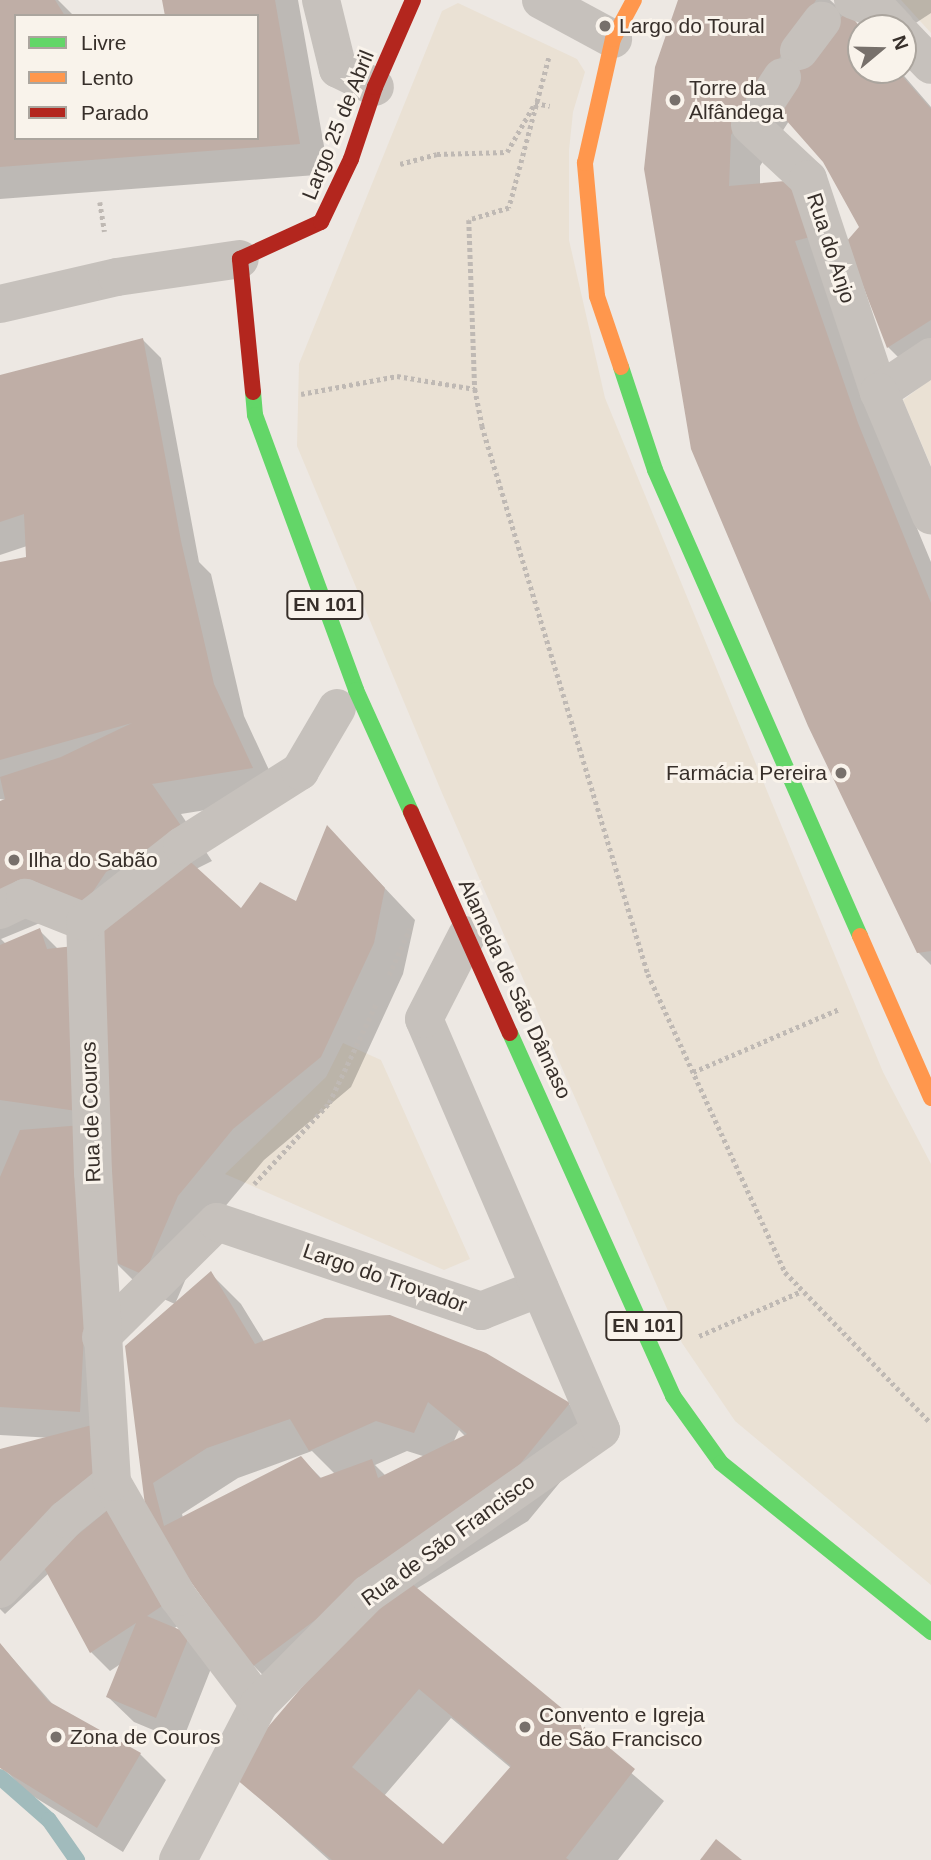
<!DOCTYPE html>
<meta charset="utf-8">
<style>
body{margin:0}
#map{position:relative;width:931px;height:1860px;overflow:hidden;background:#ede8e3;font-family:Arial,sans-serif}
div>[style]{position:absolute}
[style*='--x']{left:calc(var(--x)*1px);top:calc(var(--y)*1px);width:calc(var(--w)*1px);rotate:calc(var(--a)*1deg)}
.plaza>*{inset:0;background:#eae1d4}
.shadow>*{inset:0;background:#0003}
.stream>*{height:16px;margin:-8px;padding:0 8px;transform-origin:8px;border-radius:8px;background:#a1bbbc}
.building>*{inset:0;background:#bfaea6}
.path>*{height:4.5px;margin-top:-2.25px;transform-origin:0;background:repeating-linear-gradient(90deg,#bfb9b4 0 3.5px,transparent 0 7px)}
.street>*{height:38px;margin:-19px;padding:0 19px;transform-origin:19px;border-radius:19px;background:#c6c1bc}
.fast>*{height:16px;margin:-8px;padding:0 8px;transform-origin:8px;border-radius:8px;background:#63d668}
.slow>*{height:16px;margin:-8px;padding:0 8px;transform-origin:8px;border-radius:8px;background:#ff974d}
.jam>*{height:16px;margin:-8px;padding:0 8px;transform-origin:8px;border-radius:8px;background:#b3261e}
.dots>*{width:19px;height:19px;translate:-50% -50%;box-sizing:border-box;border:4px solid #f9f3eb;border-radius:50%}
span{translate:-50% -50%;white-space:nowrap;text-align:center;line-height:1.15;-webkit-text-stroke:6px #f9f3eb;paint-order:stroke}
.shield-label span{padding:2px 5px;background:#f9f3eb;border:2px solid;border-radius:5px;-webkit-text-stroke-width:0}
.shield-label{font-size:19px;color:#372f2a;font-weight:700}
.poi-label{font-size:21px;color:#372f2a}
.left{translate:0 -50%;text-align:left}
.right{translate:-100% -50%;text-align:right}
.street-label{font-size:21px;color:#372f2a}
.legend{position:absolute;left:14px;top:14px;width:245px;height:126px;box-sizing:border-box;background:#f9f3eb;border:2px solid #aba59e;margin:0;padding:9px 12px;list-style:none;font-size:21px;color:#372f2a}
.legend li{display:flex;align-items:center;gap:14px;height:35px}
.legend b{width:35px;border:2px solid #aba59e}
.north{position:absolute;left:847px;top:14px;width:70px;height:70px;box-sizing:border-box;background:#f9f3eb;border:2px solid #aba59e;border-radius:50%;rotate:71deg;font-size:19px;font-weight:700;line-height:28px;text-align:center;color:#372f2a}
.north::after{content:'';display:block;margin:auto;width:24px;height:32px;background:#77706b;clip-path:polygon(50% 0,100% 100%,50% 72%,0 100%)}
</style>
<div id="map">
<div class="plaza">
<i style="clip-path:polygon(901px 0,931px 0,931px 33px)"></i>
<i style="clip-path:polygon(458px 3px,577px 59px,585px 72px,573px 112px,569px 150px,569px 240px,605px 398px,883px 1072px,931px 1164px,931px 1585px,735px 1421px,682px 1343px,442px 793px,297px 446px,299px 364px,442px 11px)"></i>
<i style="clip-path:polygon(931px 379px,931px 466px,903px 400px)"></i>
<i style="clip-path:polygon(343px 1043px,381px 1060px,470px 1259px,444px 1270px,225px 1174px,326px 1077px)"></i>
</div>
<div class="shadow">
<i style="clip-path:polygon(0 0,58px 0,74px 16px,16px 16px,16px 138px,257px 138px,257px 16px,163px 0,298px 0,329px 174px,0 199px)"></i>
<i style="clip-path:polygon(680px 0,830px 0,861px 28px,861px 70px,899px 70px,931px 107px,931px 362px,914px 373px,888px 347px,848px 242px,861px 227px,825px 161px,789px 121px,760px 166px,760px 185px,796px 182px,887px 456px,931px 562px,931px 965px,918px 952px)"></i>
<i style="clip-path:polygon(869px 0,931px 0,931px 13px,905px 30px)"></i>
<i style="clip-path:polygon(evenodd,143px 340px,161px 358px,199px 562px,211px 574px,244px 716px,282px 798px,181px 814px,212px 861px,196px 869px,241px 911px,297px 903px,328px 828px,415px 920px,403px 974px,351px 1087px,264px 1160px,208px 1227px,175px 1304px,143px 1290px,114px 1261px,110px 1441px,189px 1619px,173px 1629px,214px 1661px,182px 1742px,134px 1722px,108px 1697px,122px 1663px,110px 1671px,91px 1652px,49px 1573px,5px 1614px,0 1609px,0 1453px,53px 1438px,0 1435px,0 803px,7px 800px,0 799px,0 564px,28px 558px,27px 546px,0 555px,0 377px,143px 340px,69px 911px,100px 974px,58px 949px,39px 930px,6px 944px,1px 939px,69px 911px)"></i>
<i style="clip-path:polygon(evenodd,211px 1274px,241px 1304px,265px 1343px,569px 1404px,599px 1435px,528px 1521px,416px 1589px,664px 1801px,618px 1860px,329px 1860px,232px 1773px,314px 1676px,284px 1697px,254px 1666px,149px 1521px,126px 1346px,211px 1274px,459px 1430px,466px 1437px,453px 1443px,459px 1430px,211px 1274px,312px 1451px,335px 1474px,322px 1479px,301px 1458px,183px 1518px,182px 1514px,238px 1478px,312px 1451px,211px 1274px,407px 1451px,426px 1457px,386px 1476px,375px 1465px,407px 1451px,211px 1274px,451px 1718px,511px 1768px,444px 1846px,384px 1796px,451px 1718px)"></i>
<i style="clip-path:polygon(0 1644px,56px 1708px,140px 1754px,166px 1780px,123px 1852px,28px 1793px,2px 1767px)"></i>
</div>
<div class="stream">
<i style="--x:0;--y:1777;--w:65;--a:41.3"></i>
<i style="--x:49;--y:1820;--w:49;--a:55"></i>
</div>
<div class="building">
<i style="clip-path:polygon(0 0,55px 0,65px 16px,16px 16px,16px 138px,257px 138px,257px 16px,165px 16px,162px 0,275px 0,300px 144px,0 167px)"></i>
<i style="clip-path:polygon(678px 0,816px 0,731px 135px,729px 186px,797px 180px,814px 236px,795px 241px,858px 423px,931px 603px,931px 951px,917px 953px,808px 726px,691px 449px,644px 169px,655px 67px)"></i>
<i style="clip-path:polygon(847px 11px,861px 28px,861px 70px,897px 70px,931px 109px,931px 320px,887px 348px,846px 242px,859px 227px,823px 162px,779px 112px,805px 56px)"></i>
<i style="clip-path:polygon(143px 338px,181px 541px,214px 684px,253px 768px,152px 784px,184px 830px,106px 872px,82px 908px,37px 882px,0 895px,0 801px,5px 799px,0 777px,61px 757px,132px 723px,0 760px,0 562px,26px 557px,24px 514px,0 522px,0 375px)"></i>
<i style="clip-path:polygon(327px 825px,385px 888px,374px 943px,321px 1057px,233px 1129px,178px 1196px,144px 1275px,110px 1260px,96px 927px,182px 854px,241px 908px,260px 882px,296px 901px)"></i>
<i style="clip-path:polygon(40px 928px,47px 949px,74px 946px,84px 1112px,0 1100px,0 945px)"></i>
<i style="clip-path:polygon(83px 1125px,86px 1293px,80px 1412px,0 1407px,0 1177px,20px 1130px)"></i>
<i style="clip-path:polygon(evenodd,211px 1271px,255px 1344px,325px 1318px,390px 1315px,486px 1353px,570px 1403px,498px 1491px,370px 1569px,322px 1615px,252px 1667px,147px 1521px,125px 1346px,211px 1271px,428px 1402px,467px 1434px,378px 1478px,372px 1459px,320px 1478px,301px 1456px,164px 1526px,153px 1483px,207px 1448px,290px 1419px,309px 1451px,376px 1421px,414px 1433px,428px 1402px)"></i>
<i style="clip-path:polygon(96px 1424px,101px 1474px,0 1568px,0 1449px)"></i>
<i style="clip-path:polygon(115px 1504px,171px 1600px,147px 1616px,190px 1634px,156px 1718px,106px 1697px,136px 1623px,90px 1653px,42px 1564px)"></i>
<i style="clip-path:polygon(evenodd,399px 1573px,635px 1769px,566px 1858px,569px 1860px,332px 1860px,229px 1773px,399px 1573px,419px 1689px,511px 1766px,443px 1844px,352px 1767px,419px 1689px)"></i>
<i style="clip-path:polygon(0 1643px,48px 1701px,141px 1753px,97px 1828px,0 1768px)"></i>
<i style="clip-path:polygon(716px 1839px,742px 1860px,700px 1860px)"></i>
</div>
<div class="path">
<i style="--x:549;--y:58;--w:155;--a:104.9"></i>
<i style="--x:509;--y:208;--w:42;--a:163.3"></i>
<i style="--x:469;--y:220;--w:169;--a:88"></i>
<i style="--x:475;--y:389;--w:38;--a:79"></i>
<i style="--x:482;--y:426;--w:573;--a:73.15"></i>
<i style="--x:648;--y:974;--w:328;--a:65.3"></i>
<i style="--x:785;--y:1272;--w:210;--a:46"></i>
<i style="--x:400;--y:164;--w:38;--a:-15"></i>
<i style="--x:437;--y:154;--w:70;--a:-1.6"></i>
<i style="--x:507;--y:152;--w:56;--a:-60.3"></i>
<i style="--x:535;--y:103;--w:15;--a:11"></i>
<i style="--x:100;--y:202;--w:30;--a:81"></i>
<i style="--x:301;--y:394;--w:98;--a:-10.6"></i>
<i style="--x:397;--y:376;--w:79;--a:9.5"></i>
<i style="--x:389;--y:975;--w:51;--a:-65.9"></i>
<i style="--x:693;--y:1072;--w:159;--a:-23.3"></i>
<i style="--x:254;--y:1184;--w:110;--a:-47.2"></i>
<i style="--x:329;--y:1103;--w:112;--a:-64.6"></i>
<i style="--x:699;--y:1336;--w:112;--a:-23.6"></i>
</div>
<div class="street">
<i style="--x:321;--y:0;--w:71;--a:76.2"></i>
<i style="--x:338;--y:69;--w:41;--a:25.9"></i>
<i style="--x:541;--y:0;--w:82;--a:28.4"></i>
<i style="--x:853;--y:0;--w:28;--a:21"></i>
<i style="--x:879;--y:10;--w:25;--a:47"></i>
<i style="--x:903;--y:36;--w:40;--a:46"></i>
<i style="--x:799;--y:51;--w:38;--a:-53"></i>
<i style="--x:764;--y:105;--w:33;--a:-57"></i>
<i style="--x:750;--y:125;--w:79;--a:43"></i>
<i style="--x:808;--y:179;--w:225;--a:71.6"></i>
<i style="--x:0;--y:304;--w:120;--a:-13"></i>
<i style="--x:117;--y:277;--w:124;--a:-8.3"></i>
<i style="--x:931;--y:357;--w:63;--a:146.1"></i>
<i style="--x:879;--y:392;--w:134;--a:67.2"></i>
<i style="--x:0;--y:910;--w:28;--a:-26"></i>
<i style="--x:25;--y:898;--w:65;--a:21.8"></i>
<i style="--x:101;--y:1337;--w:163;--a:-44.8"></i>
<i style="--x:217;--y:1222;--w:279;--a:18.6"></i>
<i style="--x:481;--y:1311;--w:63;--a:-21.3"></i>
<i style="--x:0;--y:1589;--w:96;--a:-46.7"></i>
<i style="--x:66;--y:1519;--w:59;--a:-38.8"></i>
<i style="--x:259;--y:1704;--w:134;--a:-127.1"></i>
<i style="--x:178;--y:1597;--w:133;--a:-119.9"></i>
<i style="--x:112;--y:1482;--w:310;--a:-93.5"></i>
<i style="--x:93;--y:1173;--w:251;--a:-91.8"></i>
<i style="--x:85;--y:922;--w:123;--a:-38.1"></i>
<i style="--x:182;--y:846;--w:140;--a:-32.4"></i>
<i style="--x:300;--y:771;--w:73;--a:-59.6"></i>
<i style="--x:178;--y:1860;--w:176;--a:-62.6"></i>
<i style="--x:259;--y:1704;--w:155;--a:-45.3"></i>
<i style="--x:368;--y:1594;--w:285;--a:-35.1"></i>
<i style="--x:601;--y:1430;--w:447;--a:-113.3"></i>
<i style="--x:424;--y:1019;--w:94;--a:-62.9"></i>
</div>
<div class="fast">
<i style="--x:621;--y:367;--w:108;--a:71.7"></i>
<i style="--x:655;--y:470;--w:509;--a:66.25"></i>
<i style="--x:253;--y:392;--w:23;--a:85"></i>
<i style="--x:255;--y:415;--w:293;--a:69.8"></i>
<i style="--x:356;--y:690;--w:134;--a:65.7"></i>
<i style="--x:510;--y:1033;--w:398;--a:65.8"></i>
<i style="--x:673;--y:1396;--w:82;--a:54.4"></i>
<i style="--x:721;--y:1463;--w:270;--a:38.8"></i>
</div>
<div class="slow">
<i style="--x:621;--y:367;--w:75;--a:-108.7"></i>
<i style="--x:597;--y:296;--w:134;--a:-95.2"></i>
<i style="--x:585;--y:163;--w:127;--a:-77.3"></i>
<i style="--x:613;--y:39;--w:44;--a:-61.7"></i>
<i style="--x:860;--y:936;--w:177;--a:66.3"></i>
</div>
<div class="jam">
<i style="--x:253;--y:392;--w:134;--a:-95.6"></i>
<i style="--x:240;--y:259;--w:89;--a:-24.6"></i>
<i style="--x:321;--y:222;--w:70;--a:-64.5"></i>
<i style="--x:351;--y:159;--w:76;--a:-71.6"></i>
<i style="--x:375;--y:87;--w:95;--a:-66.4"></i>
<i style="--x:411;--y:812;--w:242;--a:65.9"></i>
</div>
<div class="dots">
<i style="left:605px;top:26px;background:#77706b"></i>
<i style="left:675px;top:100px;background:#77706b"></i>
<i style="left:841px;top:773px;background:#77706b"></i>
<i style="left:14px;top:860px;background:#77706b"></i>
<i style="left:525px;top:1727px;background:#77706b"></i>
<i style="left:56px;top:1737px;background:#77706b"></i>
</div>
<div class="shield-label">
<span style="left:325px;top:605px">EN 101</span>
<span style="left:644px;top:1326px">EN 101</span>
</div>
<div class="poi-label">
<span class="left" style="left:619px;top:26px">Largo do Toural</span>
<span class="left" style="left:689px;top:100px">Torre da<br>Alfândega</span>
<span class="right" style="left:827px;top:773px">Farmácia Pereira</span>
<span class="left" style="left:28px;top:860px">Ilha do Sabão</span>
<span class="left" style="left:539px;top:1727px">Convento e Igreja<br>de São Francisco</span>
<span class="left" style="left:70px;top:1737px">Zona de Couros</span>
</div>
<div class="street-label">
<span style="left:338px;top:125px;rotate:-68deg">Largo 25 de Abril</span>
<span style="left:831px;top:248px;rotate:72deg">Rua do Anjo</span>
<span style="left:515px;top:989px;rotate:65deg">Alameda de São Dâmaso</span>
<span style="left:91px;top:1112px;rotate:-92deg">Rua de Couros</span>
<span style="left:385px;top:1278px;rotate:19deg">Largo do Trovador</span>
<span style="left:448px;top:1540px;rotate:-36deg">Rua de São Francisco</span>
</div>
<ul class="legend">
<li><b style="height:9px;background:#63d668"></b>Livre</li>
<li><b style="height:9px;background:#ff974d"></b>Lento</li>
<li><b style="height:9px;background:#b3261e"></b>Parado</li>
</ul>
<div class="north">N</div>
</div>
